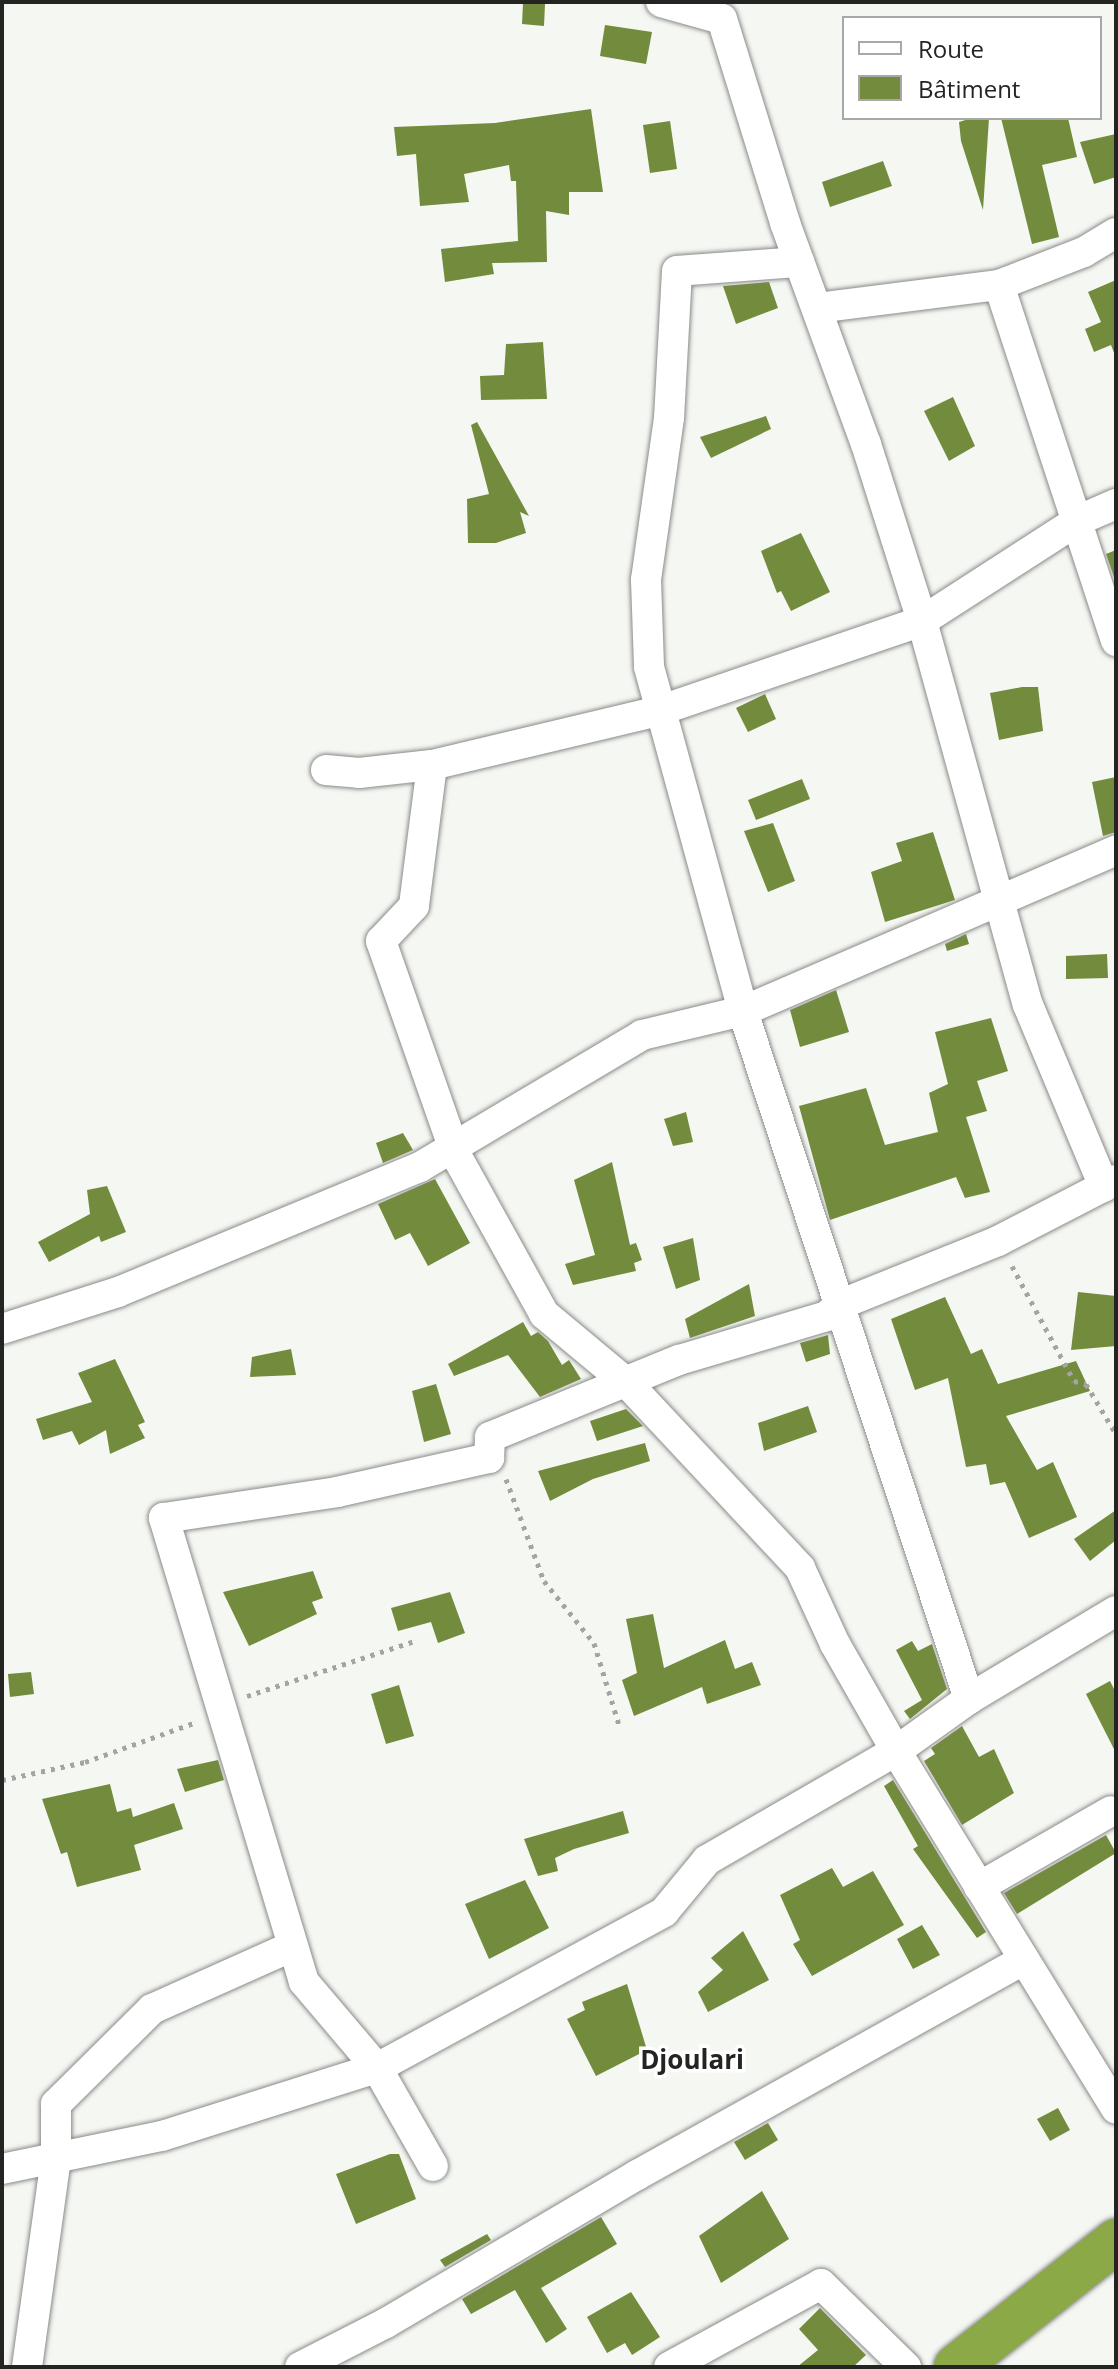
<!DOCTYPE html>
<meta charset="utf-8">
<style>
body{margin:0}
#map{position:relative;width:1118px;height:2369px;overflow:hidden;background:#f5f7f3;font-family:"Open Sans",sans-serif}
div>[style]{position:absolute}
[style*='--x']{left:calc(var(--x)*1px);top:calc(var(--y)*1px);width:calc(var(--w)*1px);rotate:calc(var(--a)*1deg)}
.building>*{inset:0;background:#738b3d}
.path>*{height:5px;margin-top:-2.5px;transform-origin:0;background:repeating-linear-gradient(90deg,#a3a5a2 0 4px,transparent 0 10px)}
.roads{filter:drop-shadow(0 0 2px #8a8b88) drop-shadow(0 0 2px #8a8b88)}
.minor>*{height:30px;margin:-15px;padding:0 15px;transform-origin:15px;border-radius:15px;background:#fff}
.highway>*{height:44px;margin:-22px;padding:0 22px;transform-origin:22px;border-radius:22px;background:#8ba947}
span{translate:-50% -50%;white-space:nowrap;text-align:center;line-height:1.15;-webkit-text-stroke:7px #fff;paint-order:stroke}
.neighbourhood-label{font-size:26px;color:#242523;font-weight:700}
.frame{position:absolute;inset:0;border:4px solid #242523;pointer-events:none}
.legend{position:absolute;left:842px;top:16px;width:260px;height:104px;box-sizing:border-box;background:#fff;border:2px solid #a7a8a7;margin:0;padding:10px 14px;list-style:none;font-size:24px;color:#242523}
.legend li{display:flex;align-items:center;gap:16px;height:40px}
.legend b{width:40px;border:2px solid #a7a8a7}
</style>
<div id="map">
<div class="building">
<i style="clip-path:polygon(523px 3px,545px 4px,544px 26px,522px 24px)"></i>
<i style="clip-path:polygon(605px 25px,652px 32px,646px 64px,600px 56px)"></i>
<i style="clip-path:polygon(591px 109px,603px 192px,569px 192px,569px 215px,546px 211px,547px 262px,492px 263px,494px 274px,445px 282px,441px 249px,518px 241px,516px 181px,511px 181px,509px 165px,464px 174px,469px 202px,420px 206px,416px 154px,397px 156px,394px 127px,495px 123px)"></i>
<i style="clip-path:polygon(972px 118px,989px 118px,983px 210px,961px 141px,959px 122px)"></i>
<i style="clip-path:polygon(1001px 118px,1068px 118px,1077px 157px,1042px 165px,1059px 237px,1032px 244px)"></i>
<i style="clip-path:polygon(670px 121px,677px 169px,650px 173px,643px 125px)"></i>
<i style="clip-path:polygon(1116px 134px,1116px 177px,1094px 184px,1080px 142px)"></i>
<i style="clip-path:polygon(883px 161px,892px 186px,830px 207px,822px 182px)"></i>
<i style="clip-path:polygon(1116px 280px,1116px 358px,1111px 345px,1094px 352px,1085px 329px,1101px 322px,1088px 292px)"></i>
<i style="clip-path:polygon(769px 282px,778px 308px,736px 324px,723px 286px)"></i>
<i style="clip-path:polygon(543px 342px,547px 399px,481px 400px,480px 376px,504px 375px,506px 344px)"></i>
<i style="clip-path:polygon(953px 397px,975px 446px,949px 461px,924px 411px)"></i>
<i style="clip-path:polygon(766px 416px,771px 429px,711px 458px,700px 437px)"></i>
<i style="clip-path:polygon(477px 422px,529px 516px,520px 512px,526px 533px,496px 543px,468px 543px,467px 499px,489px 494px,471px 425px)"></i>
<i style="clip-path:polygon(801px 533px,830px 592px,791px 611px,781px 591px,777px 593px,761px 551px)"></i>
<i style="clip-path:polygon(1116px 550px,1116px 580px,1115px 580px,1106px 554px)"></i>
<i style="clip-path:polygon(1022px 687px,1038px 687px,1043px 731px,999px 740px,990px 693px)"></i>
<i style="clip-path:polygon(765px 694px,776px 719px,748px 732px,736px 708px)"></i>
<i style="clip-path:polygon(1116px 777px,1116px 832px,1103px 836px,1092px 782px)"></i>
<i style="clip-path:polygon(802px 779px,810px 799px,756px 820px,748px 800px)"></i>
<i style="clip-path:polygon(773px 823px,795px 881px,768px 892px,744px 831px)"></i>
<i style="clip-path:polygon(933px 832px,955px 900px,885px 922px,871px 872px,902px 861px,896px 843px)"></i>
<i style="clip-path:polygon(966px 934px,969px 944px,947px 951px,945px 944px)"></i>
<i style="clip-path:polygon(1107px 954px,1108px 978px,1066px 979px,1066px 956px)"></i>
<i style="clip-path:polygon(836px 990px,849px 1032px,800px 1047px,790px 1010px)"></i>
<i style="clip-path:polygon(991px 1018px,1008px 1071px,977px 1081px,987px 1111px,966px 1117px,990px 1192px,965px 1198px,956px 1177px,830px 1220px,799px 1106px,866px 1088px,885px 1145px,938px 1132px,929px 1093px,948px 1084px,935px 1032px)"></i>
<i style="clip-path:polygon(686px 1112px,693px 1142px,673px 1146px,664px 1119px)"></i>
<i style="clip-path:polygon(403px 1133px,413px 1150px,383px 1163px,376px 1143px)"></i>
<i style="clip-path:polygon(612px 1162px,630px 1245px,636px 1243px,642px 1260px,634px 1263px,636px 1271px,573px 1285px,565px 1264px,595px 1255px,574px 1180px)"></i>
<i style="clip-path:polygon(435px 1179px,470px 1243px,428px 1266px,410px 1233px,395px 1240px,378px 1204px)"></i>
<i style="clip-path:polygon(107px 1186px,126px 1232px,101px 1242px,99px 1236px,49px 1262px,38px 1242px,90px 1214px,87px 1190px)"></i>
<i style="clip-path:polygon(693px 1238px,700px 1280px,676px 1289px,663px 1247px)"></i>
<i style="clip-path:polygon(749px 1284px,755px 1316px,690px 1338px,685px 1319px)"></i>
<i style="clip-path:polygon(1078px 1292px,1116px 1296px,1116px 1346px,1071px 1350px)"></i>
<i style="clip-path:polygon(945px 1297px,971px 1354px,982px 1349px,998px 1384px,1076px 1361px,1090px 1391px,1006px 1416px,1037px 1470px,1053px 1462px,1077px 1517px,1029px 1538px,1005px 1482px,990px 1485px,986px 1464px,966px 1467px,948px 1378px,915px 1390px,891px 1319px)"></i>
<i style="clip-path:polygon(523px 1322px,531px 1336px,538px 1332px,548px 1341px,562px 1365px,569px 1360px,581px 1379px,540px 1397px,508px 1355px,454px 1376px,448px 1364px)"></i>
<i style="clip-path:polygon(828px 1335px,830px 1354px,806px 1362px,800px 1343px)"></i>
<i style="clip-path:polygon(291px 1349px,296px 1375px,250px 1377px,252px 1357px)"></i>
<i style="clip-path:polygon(115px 1359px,145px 1422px,138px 1425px,145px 1438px,110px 1454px,106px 1430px,79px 1445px,72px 1431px,43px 1440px,36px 1419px,92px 1402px,78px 1373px)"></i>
<i style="clip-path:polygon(436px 1384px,451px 1434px,424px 1442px,412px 1391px)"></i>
<i style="clip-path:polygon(808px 1406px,817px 1432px,764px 1451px,758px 1423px)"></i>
<i style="clip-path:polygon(626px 1409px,643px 1426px,597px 1441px,590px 1421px)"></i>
<i style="clip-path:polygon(645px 1443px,650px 1461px,593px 1479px,550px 1501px,538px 1471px)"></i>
<i style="clip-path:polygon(1116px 1510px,1116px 1540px,1090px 1561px,1074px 1539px)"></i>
<i style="clip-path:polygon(313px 1571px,323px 1598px,312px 1602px,317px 1614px,249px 1646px,223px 1592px)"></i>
<i style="clip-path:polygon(450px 1592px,465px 1633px,438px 1643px,431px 1622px,398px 1631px,391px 1608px)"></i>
<i style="clip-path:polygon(653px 1614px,664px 1668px,725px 1640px,735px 1669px,752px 1662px,761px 1685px,707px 1704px,702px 1687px,634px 1716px,622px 1680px,637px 1673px,626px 1619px)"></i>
<i style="clip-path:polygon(912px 1641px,918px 1651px,932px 1644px,947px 1689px,910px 1719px,904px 1711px,922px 1700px,896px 1650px)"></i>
<i style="clip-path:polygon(31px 1672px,34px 1694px,10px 1697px,8px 1674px)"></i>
<i style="clip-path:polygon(1110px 1681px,1116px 1693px,1116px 1753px,1086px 1694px)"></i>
<i style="clip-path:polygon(399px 1685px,414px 1736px,386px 1744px,371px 1694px)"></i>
<i style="clip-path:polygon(962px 1726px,979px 1757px,994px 1749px,1014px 1793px,962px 1825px,924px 1761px,935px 1754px,931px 1748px)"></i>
<i style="clip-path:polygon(218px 1760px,224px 1780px,185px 1792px,177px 1769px)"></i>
<i style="clip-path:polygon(893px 1780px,986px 1932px,977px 1938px,913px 1849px,918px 1846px,884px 1786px)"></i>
<i style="clip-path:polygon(110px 1784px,117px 1812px,131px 1808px,133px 1817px,174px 1803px,183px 1829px,134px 1845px,141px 1870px,77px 1887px,67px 1852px,61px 1854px,42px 1799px)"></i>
<i style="clip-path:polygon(623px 1811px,629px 1833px,574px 1849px,555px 1858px,558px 1871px,538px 1876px,524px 1839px)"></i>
<i style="clip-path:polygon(1106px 1835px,1116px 1853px,1017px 1914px,1004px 1893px)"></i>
<i style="clip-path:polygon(832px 1868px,843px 1887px,873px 1871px,904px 1925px,812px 1976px,793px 1944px,800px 1940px,780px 1895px)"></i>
<i style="clip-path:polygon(525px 1880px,549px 1928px,489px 1959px,465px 1904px)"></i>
<i style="clip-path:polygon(922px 1925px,940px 1955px,913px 1969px,897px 1939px)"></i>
<i style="clip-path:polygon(743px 1931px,769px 1980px,708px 2012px,698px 1992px,723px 1970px,711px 1958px)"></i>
<i style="clip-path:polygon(627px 1984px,647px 2050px,596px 2076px,567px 2019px,585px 2010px,582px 2002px)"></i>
<i style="clip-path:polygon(1058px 2108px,1070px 2130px,1050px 2141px,1037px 2119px)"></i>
<i style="clip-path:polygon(768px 2123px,778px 2140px,745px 2160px,734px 2142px)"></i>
<i style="clip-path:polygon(390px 2154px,399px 2154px,416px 2199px,356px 2224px,336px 2174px)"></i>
<i style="clip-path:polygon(762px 2191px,789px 2239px,721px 2283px,699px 2236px)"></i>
<i style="clip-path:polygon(601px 2217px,617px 2244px,541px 2288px,567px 2329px,546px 2343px,515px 2290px,471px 2314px,462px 2299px)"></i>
<i style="clip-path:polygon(487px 2234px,491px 2240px,445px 2267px,440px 2260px)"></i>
<i style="clip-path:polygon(631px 2292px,660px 2337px,632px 2355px,625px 2343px,607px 2353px,587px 2317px)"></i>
<i style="clip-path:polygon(820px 2308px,866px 2355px,853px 2367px,797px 2367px,818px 2350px,799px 2329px)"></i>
</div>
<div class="path">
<i style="--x:1012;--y:1266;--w:131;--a:61.7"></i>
<i style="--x:1074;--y:1381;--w:12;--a:14"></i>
<i style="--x:1086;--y:1384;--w:58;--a:59"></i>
<i style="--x:506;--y:1479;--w:109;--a:69.6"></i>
<i style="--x:544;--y:1581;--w:80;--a:51.1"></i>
<i style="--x:594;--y:1643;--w:89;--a:73"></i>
<i style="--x:247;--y:1696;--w:176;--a:-18.2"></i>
<i style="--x:2;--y:1780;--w:85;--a:-12.2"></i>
<i style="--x:85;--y:1762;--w:118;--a:-19.8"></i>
</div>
<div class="roads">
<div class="minor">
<i style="--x:661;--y:2;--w:63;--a:15.6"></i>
<i style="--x:722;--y:19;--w:214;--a:72.8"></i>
<i style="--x:785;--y:223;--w:235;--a:69.9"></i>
<i style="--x:866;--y:444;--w:186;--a:72.4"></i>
<i style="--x:922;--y:621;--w:398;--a:74.6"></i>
<i style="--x:1028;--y:1005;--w:197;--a:67.3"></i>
<i style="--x:799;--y:262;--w:122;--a:175.8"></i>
<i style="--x:677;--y:271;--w:147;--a:93.1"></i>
<i style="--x:669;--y:418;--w:164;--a:98.1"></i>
<i style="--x:646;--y:580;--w:87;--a:88"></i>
<i style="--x:649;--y:667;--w:364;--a:74.7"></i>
<i style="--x:745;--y:1018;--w:717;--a:71.79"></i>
<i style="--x:999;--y:285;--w:91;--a:-21.2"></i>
<i style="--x:1084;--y:252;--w:37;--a:-31"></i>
<i style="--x:817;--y:308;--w:183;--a:-7.2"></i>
<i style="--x:999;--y:285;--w:375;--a:71.8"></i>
<i style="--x:432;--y:765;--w:142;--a:97.3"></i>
<i style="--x:414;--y:906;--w:48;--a:133.3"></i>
<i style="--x:381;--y:941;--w:227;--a:70.7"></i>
<i style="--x:456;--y:1155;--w:182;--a:61"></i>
<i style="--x:544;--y:1314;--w:109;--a:39.8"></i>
<i style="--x:628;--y:1384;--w:252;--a:46.9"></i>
<i style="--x:800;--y:1568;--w:84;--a:65.3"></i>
<i style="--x:835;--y:1644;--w:123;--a:60.3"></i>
<i style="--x:896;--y:1751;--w:420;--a:58.4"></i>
<i style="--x:326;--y:770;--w:33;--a:5"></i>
<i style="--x:359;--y:773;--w:73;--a:-6.3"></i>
<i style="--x:432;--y:765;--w:232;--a:-13.4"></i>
<i style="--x:658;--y:711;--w:279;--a:-18.8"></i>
<i style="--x:922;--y:621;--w:187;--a:-32.8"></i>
<i style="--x:1079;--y:520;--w:40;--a:-23.4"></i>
<i style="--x:2;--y:1329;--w:122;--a:-17.7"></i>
<i style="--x:118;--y:1292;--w:327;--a:-22.5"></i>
<i style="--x:420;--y:1167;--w:258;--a:-30.7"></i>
<i style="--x:642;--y:1035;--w:104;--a:-13.4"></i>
<i style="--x:743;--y:1011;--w:406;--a:-23.3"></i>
<i style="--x:979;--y:1887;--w:152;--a:-29.9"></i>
<i style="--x:433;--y:2166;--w:113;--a:-119.7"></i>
<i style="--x:377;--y:2068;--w:113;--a:-130.3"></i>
<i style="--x:304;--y:1982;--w:485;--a:-106.8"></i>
<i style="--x:164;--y:1518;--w:175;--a:-8.5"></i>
<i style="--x:337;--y:1492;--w:156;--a:-12.6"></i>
<i style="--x:489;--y:1458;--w:21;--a:-87"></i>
<i style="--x:490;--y:1437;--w:204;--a:-22.2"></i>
<i style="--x:679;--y:1360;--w:154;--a:-16.6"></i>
<i style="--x:827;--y:1316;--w:16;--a:-43"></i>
<i style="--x:839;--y:1305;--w:171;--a:-21.9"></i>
<i style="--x:998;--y:1241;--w:133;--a:-27.3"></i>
<i style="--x:2;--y:2169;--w:163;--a:-11.7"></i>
<i style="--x:162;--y:2136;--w:225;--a:-17.6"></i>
<i style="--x:377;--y:2068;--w:327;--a:-28.5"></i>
<i style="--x:664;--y:1912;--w:67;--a:-50.4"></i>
<i style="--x:707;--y:1860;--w:218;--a:-30"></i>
<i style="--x:896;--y:1751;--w:90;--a:-35.5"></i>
<i style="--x:969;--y:1699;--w:171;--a:-30.9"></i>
<i style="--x:27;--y:2367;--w:212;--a:-82.1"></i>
<i style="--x:56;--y:2157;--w:53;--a:-90"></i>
<i style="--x:56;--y:2104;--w:135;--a:-44.7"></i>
<i style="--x:152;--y:2009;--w:154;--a:-24.1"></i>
<i style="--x:300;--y:2367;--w:97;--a:-27.1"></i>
<i style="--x:386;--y:2323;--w:291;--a:-30.5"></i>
<i style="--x:637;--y:2175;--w:443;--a:-29.1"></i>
<i style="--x:669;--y:2367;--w:173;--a:-28.6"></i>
<i style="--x:821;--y:2284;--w:119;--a:44.3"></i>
</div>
<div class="highway">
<i style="--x:956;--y:2367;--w:204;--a:-38.2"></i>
</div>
</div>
<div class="neighbourhood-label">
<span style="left:692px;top:2060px">Djoulari</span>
</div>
<div class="frame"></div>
<ul class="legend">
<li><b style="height:10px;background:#fff"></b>Route</li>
<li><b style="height:22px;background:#738b3d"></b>Bâtiment</li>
</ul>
</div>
